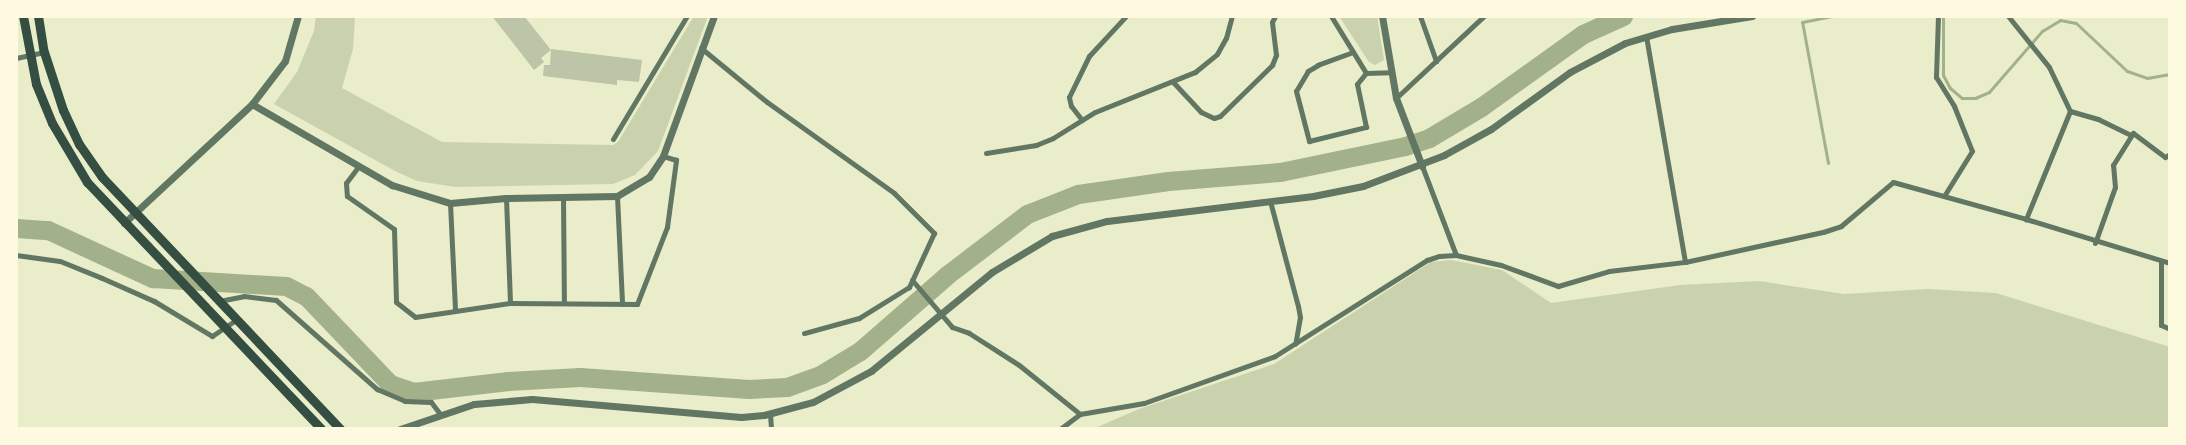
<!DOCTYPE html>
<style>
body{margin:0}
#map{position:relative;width:2186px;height:445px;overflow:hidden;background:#e9edc9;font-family:Inter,sans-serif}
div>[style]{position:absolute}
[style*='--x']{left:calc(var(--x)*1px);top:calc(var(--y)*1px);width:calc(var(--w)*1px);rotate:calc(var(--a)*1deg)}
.green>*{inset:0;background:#cad2ad}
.stream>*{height:3px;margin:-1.5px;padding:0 1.5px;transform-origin:1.5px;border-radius:1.5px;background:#a3b18a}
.river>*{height:19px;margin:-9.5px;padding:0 9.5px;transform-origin:9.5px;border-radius:9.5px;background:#a3b18a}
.building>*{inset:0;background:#bcc5a7}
.minor>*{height:5px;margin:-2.5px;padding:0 2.5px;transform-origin:2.5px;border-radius:2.5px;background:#617663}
.tertiary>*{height:7px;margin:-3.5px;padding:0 3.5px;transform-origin:3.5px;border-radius:3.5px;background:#617663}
.primary>*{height:9px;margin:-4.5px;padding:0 4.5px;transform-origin:4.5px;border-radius:4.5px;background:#344e41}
span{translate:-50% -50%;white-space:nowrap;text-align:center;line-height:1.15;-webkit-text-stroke:5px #fefae0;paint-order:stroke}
.frame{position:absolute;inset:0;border:18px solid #fefae0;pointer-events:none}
</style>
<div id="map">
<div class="green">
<i style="clip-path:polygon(316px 16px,355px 16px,353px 49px,342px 88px,442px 142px,613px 145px,618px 142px,694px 16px,708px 16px,658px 151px,635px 175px,613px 184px,455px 187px,417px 181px,395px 171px,274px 104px,297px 72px,314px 31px)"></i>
<i style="clip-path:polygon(1339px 16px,1377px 16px,1384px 60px,1375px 65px,1369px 62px)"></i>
<i style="clip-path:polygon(1451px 260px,1502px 270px,1551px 303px,1680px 285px,1759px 281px,1844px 294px,1928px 289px,1996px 293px,2170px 347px,2170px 429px,1093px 429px,1139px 409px,1274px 364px,1431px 262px)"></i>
</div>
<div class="stream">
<i style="--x:1943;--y:16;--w:59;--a:90"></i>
<i style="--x:1943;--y:75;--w:15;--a:62"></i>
<i style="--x:1950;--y:88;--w:16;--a:40"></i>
<i style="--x:1962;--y:98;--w:13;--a:0"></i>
<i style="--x:1975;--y:98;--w:15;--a:-23"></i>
<i style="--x:1989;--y:92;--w:81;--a:-49"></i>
<i style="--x:2042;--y:31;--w:21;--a:-31"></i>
<i style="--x:2060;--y:20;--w:16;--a:11"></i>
<i style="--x:2076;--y:23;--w:70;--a:43.3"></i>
<i style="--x:2127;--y:71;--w:21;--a:19"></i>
<i style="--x:2147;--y:78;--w:23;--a:-10"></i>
<i style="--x:1828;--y:163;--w:143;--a:-100.4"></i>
<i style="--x:1802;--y:22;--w:32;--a:-11"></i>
</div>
<div class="river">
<i style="--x:16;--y:228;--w:32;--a:4"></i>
<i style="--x:48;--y:230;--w:115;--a:24.8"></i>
<i style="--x:152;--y:278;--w:134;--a:3.4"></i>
<i style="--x:286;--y:286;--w:22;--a:27"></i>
<i style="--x:306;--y:296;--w:122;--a:46.3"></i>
<i style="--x:390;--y:384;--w:24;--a:19"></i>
<i style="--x:413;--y:392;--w:96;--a:-6.6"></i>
<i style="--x:508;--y:381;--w:72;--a:-3.2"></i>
<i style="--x:580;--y:377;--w:169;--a:4.1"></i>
<i style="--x:749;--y:389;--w:38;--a:-3"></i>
<i style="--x:787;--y:387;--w:37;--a:-20"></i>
<i style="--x:822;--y:374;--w:44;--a:-31.2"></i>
<i style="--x:860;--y:351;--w:116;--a:-41.1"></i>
<i style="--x:947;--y:275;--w:101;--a:-37.3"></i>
<i style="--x:1027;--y:214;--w:55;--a:-21.4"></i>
<i style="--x:1078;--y:194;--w:91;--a:-8.2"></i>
<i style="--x:1168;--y:181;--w:112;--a:-4.6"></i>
<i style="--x:1280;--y:172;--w:128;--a:-11.7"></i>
<i style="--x:1405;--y:146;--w:25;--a:-18"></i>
<i style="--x:1429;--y:138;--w:61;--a:-30.8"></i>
<i style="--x:1481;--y:107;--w:125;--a:-35.6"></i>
<i style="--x:1583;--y:34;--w:44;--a:-24.2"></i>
</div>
<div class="building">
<i style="clip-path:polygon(492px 16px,524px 16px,551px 50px,541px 58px,544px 62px,534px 70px)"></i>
<i style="clip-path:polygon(551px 49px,642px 60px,639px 82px,617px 80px,617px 85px,543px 76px,544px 65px,550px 65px)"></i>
</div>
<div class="minor">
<i style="--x:1331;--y:16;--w:67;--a:58.4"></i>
<i style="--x:1366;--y:73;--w:24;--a:-2"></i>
<i style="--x:1420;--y:16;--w:48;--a:70.4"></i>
<i style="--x:1938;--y:16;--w:61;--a:91.9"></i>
<i style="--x:1936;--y:77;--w:34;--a:58"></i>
<i style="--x:1954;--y:106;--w:48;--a:68.2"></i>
<i style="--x:1972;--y:151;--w:53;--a:121.9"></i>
<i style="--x:2008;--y:16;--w:65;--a:51.2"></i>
<i style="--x:2049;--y:67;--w:49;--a:64.5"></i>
<i style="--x:2070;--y:111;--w:117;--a:112.2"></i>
<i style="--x:2026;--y:219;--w:151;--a:17"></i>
<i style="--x:1646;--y:36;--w:229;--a:80.2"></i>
<i style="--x:701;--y:48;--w:85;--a:39.3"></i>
<i style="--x:767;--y:102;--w:156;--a:35.6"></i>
<i style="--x:894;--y:193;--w:57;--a:45"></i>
<i style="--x:934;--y:233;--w:60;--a:114.8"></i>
<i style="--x:909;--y:287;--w:59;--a:148.2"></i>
<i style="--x:859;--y:318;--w:57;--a:164.7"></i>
<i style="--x:1353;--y:52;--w:37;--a:160"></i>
<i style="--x:1318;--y:65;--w:12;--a:149"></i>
<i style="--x:1308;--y:71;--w:23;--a:121"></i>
<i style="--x:1296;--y:91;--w:52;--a:75.4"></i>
<i style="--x:1309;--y:141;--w:59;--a:-13.8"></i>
<i style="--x:1366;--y:127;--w:44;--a:-101.8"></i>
<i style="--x:1357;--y:84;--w:14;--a:-51"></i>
<i style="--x:16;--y:58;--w:29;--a:-12"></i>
<i style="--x:1173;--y:82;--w:41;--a:47"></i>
<i style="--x:1201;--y:112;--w:14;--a:25"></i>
<i style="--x:1214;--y:118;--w:6;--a:-18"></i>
<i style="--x:1220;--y:116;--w:73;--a:-44.4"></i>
<i style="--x:1272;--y:65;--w:11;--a:-68"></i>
<i style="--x:1276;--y:55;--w:33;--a:-97"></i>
<i style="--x:1272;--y:22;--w:7;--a:-63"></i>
<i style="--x:1396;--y:98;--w:120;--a:-43"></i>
<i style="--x:2070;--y:111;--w:29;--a:16"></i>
<i style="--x:2098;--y:119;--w:37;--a:26"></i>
<i style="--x:1082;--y:120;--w:18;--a:-128"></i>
<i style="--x:1071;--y:106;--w:9;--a:-103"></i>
<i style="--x:1069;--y:97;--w:46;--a:-64"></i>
<i style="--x:1089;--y:56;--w:54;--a:-47.2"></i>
<i style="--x:613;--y:139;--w:144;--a:-59"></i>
<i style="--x:986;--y:153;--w:51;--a:-9.1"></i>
<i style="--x:1036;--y:145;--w:18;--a:-22"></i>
<i style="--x:1053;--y:138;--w:49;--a:-31.8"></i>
<i style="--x:1095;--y:112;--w:108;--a:-21.8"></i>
<i style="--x:1195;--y:72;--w:28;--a:-39"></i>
<i style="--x:1217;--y:54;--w:18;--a:-61"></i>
<i style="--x:1226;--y:38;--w:23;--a:-75"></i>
<i style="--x:1422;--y:166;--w:95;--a:69.1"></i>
<i style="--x:358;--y:167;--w:20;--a:127"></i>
<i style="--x:346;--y:183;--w:13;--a:86"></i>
<i style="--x:347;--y:196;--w:57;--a:35.1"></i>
<i style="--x:394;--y:229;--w:73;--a:88.4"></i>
<i style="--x:396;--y:302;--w:24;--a:38"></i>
<i style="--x:415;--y:317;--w:96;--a:-8.4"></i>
<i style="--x:510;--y:303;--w:127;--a:0.5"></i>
<i style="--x:637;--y:304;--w:83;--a:-68.7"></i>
<i style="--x:667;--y:227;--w:68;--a:-82.3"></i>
<i style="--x:676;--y:160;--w:14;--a:-163"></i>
<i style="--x:617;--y:196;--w:108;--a:87.3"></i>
<i style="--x:563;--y:197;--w:106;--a:89.5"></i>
<i style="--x:506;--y:198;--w:105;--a:87.8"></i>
<i style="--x:1270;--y:201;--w:109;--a:75.1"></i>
<i style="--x:1298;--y:306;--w:11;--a:80"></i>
<i style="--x:1300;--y:317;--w:27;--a:100"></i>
<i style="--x:450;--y:203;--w:108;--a:87.3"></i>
<i style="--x:2095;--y:243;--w:59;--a:-70.3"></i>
<i style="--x:2115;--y:187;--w:22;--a:-95"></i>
<i style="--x:2113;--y:165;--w:38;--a:-58"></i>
<i style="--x:2133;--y:133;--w:40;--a:37"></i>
<i style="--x:2165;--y:157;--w:6;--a:-31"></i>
<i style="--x:16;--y:255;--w:44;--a:7.8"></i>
<i style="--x:60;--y:261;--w:45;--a:22"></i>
<i style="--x:102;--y:278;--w:57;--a:23.9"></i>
<i style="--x:154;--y:301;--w:68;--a:31.1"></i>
<i style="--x:212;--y:336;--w:29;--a:-34"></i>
<i style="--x:2161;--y:262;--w:63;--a:90"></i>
<i style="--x:2161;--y:325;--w:10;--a:24"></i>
<i style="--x:912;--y:280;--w:62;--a:49.6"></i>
<i style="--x:952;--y:327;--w:18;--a:19"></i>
<i style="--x:969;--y:333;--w:59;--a:32.6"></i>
<i style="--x:1019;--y:365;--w:78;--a:38.8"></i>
<i style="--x:219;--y:301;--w:25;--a:-11"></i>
<i style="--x:244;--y:296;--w:32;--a:7"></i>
<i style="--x:276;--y:300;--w:135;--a:41.4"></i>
<i style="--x:377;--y:389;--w:30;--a:23"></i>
<i style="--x:405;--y:401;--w:26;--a:2"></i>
<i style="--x:431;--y:402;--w:15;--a:53"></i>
<i style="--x:770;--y:414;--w:15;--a:86"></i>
<i style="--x:1060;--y:429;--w:25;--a:-37"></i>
<i style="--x:1080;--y:414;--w:65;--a:-9.8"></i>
<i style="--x:1144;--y:403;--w:139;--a:-19.7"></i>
<i style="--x:1275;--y:356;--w:180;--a:-32.3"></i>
<i style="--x:1427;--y:260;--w:13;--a:-18"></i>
<i style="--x:1439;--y:256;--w:17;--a:-3"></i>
<i style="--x:1456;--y:255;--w:46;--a:12.5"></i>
<i style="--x:1501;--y:265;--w:61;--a:20.2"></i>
<i style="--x:1558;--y:286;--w:53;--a:-16.4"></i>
<i style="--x:1609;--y:271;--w:77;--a:-6.8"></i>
<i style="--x:1685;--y:262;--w:141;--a:-12.3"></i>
<i style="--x:1823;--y:232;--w:19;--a:-18"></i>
<i style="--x:1841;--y:226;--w:68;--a:-40.2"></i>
<i style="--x:1893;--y:182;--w:138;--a:15.5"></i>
</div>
<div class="tertiary">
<i style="--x:1382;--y:16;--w:83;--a:80.3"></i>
<i style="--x:1396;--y:98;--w:73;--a:69.1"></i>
<i style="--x:252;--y:104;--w:162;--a:30.1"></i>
<i style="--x:392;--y:185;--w:61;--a:17.2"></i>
<i style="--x:450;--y:203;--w:56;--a:-5.1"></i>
<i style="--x:506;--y:198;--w:111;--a:-1"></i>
<i style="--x:617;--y:196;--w:37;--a:-31"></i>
<i style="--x:649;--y:177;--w:25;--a:-56"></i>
<i style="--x:663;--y:156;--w:149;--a:-70"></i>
<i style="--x:124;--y:223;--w:175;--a:-42.9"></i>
<i style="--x:252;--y:104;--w:54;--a:-52.5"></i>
<i style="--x:285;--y:61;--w:47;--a:-73.9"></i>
<i style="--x:400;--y:429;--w:78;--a:-18.7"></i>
<i style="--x:474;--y:404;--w:58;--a:-4.9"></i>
<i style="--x:532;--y:399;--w:210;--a:4.9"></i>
<i style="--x:741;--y:417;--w:23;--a:-5"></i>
<i style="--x:764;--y:415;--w:51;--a:-14.9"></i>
<i style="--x:813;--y:402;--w:66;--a:-28.1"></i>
<i style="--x:871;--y:371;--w:156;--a:-39.3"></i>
<i style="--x:992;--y:272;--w:70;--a:-31"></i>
<i style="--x:1052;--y:236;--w:57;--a:-15.3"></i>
<i style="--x:1107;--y:221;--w:208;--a:-6.9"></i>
<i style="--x:1313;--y:196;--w:51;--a:-11.3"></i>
<i style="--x:1363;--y:186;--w:87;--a:-20.9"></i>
<i style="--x:1444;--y:155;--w:54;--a:-29"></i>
<i style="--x:1491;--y:129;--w:97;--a:-35.8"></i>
<i style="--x:1570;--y:72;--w:62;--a:-27.8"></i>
<i style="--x:1625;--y:43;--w:49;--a:-16.6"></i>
<i style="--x:1672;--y:29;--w:81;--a:-9.2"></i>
</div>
<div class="primary">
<i style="--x:23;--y:16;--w:69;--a:79.2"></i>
<i style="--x:36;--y:84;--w:42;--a:67.7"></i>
<i style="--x:52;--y:123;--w:69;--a:59.3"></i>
<i style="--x:87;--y:182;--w:340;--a:46.5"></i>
<i style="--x:38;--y:16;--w:36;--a:81"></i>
<i style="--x:44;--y:52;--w:61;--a:71.9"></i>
<i style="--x:63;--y:110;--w:38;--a:65"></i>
<i style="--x:79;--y:144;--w:40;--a:55.1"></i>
<i style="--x:102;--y:177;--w:347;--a:46.6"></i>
</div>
<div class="frame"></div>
</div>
